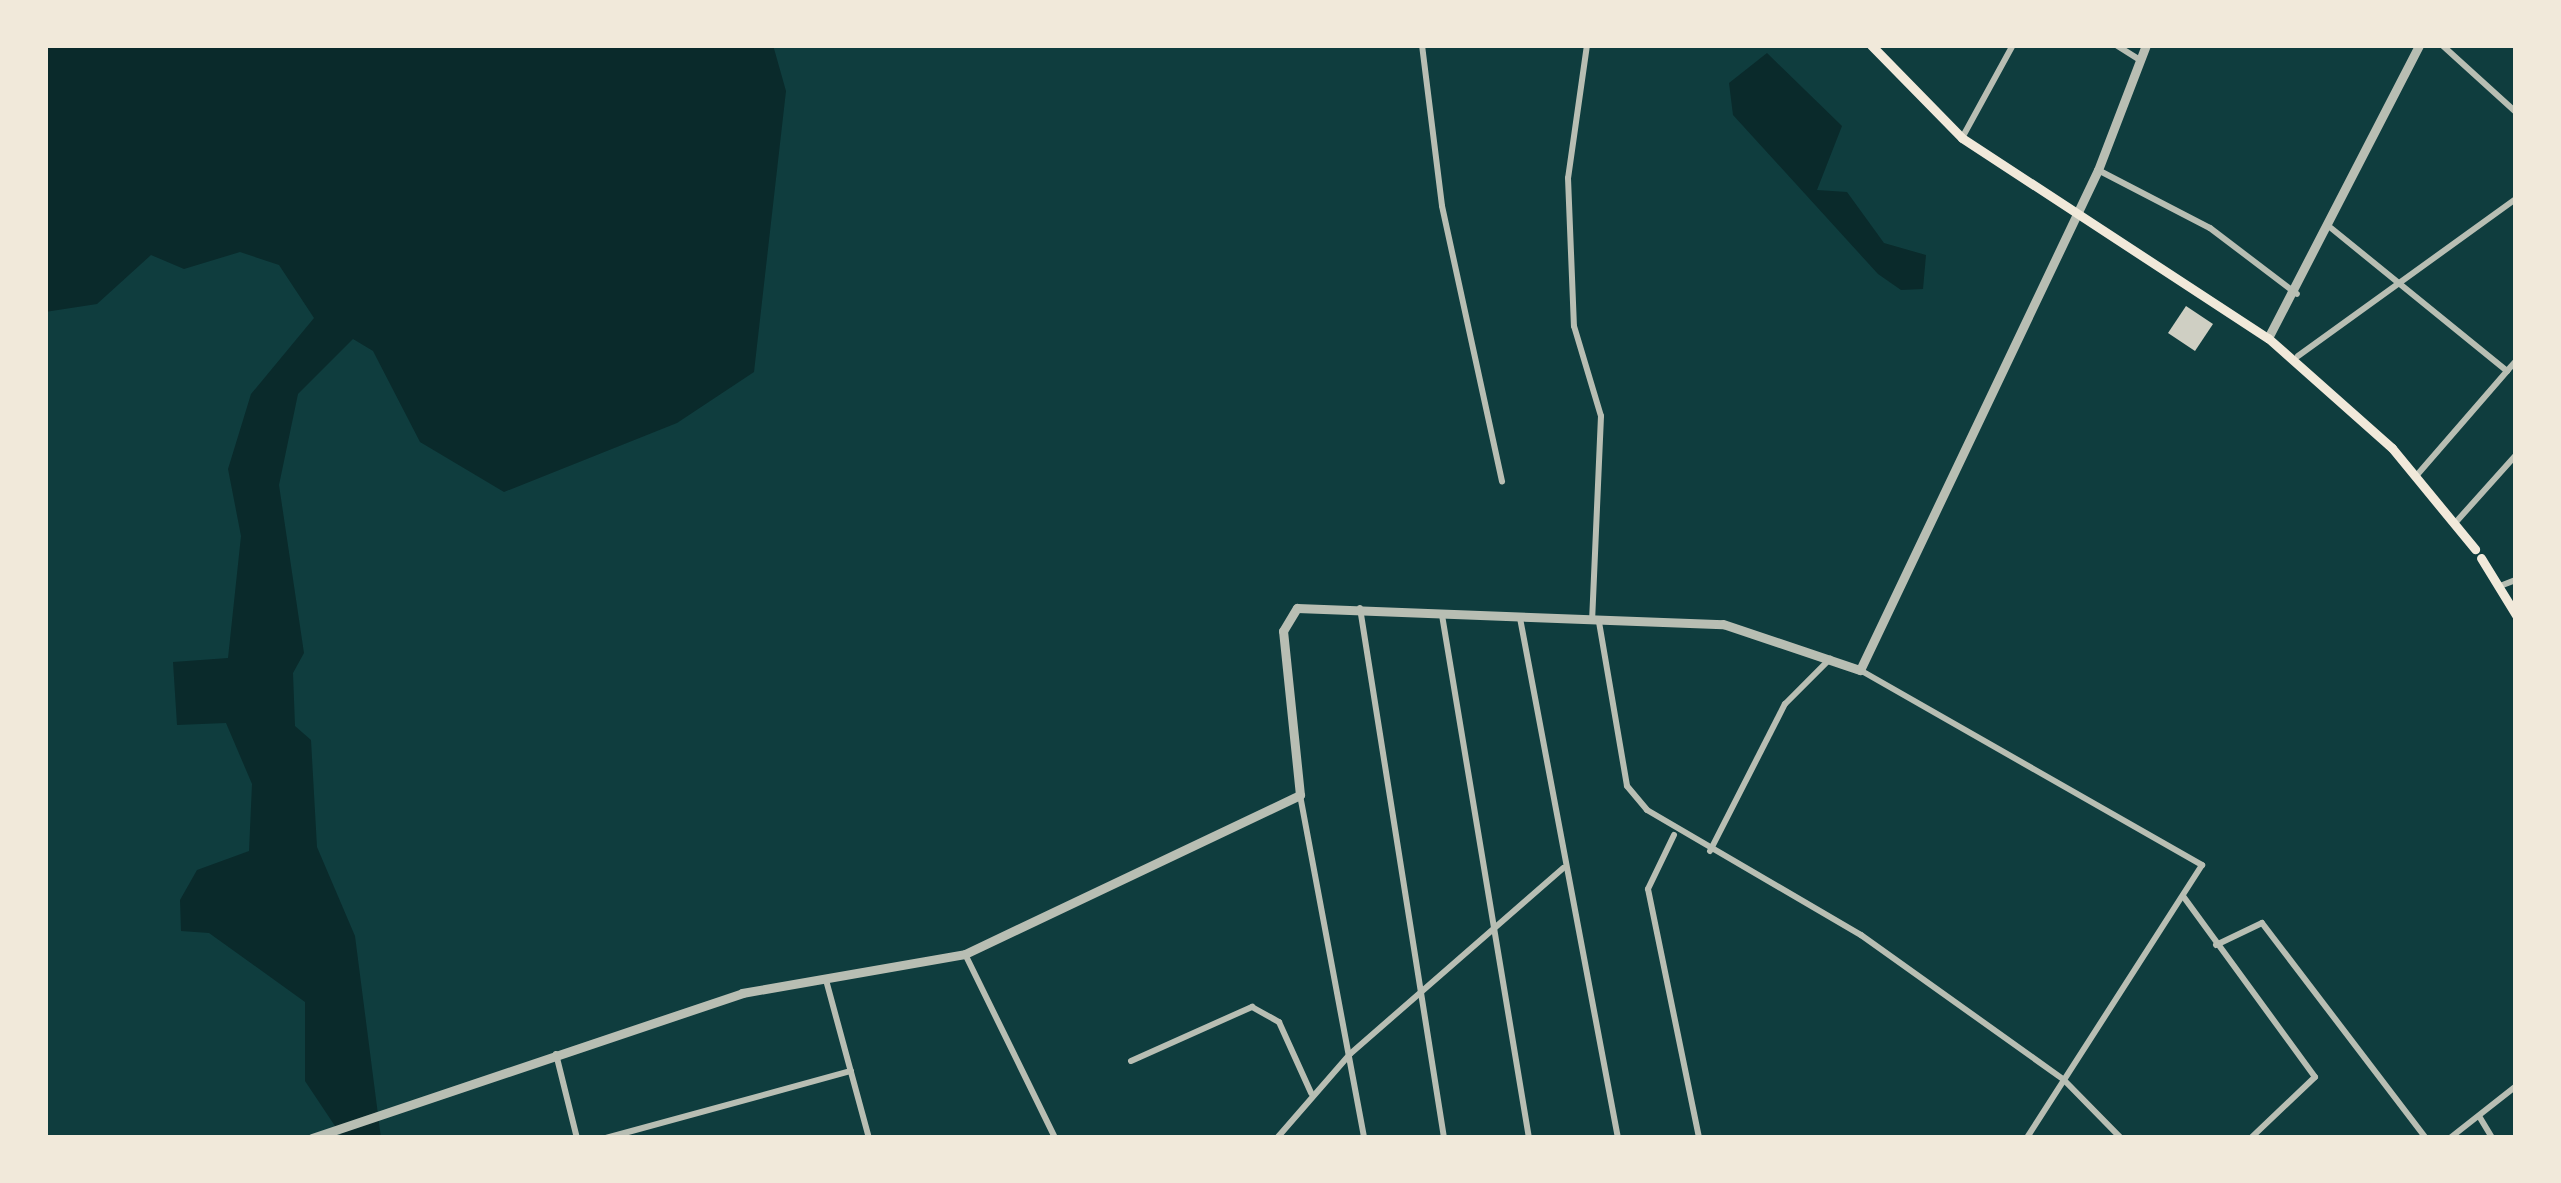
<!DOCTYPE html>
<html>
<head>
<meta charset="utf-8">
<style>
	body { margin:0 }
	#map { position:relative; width:2561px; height:1183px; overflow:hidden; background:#0f3d3e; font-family:Georgia,serif }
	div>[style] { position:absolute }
	.water>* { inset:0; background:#0a2a2b }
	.building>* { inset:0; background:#cfcfc3 }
	.minor>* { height:6px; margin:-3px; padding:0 3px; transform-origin:3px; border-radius:3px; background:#b8beb3 }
	.tertiary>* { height:9px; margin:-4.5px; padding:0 4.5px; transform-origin:4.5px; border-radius:4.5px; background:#b8beb3 }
	.secondary>* { height:9px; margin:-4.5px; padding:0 4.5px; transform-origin:4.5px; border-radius:4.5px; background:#f1e9da }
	span { translate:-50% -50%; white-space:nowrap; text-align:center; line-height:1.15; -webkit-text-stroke:10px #f1e9da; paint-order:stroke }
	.frame { position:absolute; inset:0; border:48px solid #f1e9da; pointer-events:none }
</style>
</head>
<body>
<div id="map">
	<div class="water">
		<i style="clip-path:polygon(45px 45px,773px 45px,786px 91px,754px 372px,677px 423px,504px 492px,420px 442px,373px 351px,353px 339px,298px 394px,279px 485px,304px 653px,293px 673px,295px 726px,311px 740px,317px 847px,355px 936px,381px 1138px,343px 1138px,305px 1081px,305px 1002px,209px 933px,181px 931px,180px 900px,197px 870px,249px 851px,252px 784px,226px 723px,177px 725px,173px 662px,228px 658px,241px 536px,228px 469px,251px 394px,314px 318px,279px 265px,240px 252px,184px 269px,151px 255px,97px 304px,45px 312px)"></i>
		<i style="clip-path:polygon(1767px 53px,1842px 126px,1817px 190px,1847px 192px,1884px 243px,1926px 255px,1923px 289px,1901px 290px,1878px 274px,1733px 115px,1729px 83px)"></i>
	</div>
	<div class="building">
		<i style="clip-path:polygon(2186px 306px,2213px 324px,2195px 351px,2168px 333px)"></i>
	</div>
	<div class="minor">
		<i style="left:1422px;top:45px;width:162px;rotate:82.9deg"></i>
		<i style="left:1442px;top:206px;width:282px;rotate:77.7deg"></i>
		<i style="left:1587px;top:45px;width:134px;rotate:98.1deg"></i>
		<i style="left:1568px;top:178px;width:148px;rotate:87.7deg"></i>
		<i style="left:1574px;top:326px;width:94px;rotate:73.3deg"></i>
		<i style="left:1601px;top:416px;width:203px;rotate:92.5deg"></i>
		<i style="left:2116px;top:45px;width:28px;rotate:32deg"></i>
		<i style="left:2442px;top:45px;width:100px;rotate:42.2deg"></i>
		<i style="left:1962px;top:138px;width:106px;rotate:-61.3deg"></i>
		<i style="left:2098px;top:170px;width:126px;rotate:27.4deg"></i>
		<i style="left:2210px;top:228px;width:109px;rotate:37.2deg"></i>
		<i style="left:2331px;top:228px;width:227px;rotate:39.1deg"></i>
		<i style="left:2507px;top:371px;width:13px;rotate:-48deg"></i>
		<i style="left:2298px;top:356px;width:269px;rotate:-35.8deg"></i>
		<i style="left:2417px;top:475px;width:138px;rotate:-49.1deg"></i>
		<i style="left:2456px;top:522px;width:90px;rotate:-48.2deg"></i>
		<i style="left:2500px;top:586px;width:17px;rotate:-21deg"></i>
		<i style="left:1360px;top:608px;width:537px;rotate:80.99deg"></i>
		<i style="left:1442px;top:615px;width:530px;rotate:80.56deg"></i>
		<i style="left:1520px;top:618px;width:529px;rotate:79.33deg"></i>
		<i style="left:1599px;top:622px;width:166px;rotate:80.3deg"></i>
		<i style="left:1627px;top:786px;width:31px;rotate:50deg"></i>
		<i style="left:1647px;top:810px;width:248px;rotate:30.3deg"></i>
		<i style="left:1861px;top:935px;width:249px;rotate:35.5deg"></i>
		<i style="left:2064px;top:1080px;width:81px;rotate:45.5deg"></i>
		<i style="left:1860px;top:670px;width:394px;rotate:29.7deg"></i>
		<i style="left:2202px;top:865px;width:324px;rotate:122.7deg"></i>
		<i style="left:1300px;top:795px;width:349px;rotate:79.4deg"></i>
		<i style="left:1674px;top:835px;width:60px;rotate:115.7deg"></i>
		<i style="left:1648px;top:889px;width:254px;rotate:78.4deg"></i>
		<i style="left:1710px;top:851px;width:165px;rotate:-63deg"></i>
		<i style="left:1785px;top:704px;width:64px;rotate:-45deg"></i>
		<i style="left:2183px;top:896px;width:224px;rotate:53.9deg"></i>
		<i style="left:2315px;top:1077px;width:88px;rotate:136.4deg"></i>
		<i style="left:2216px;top:945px;width:51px;rotate:-25.6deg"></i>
		<i style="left:2262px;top:923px;width:270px;rotate:52.7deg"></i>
		<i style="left:965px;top:954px;width:205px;rotate:63.9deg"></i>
		<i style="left:826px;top:980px;width:164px;rotate:74.8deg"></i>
		<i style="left:556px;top:1054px;width:87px;rotate:76deg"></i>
		<i style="left:1131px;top:1061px;width:133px;rotate:-24.1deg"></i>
		<i style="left:1252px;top:1007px;width:31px;rotate:29deg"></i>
		<i style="left:1279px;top:1022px;width:78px;rotate:65.7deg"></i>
		<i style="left:2479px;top:1116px;width:26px;rotate:59deg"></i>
		<i style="left:606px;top:1138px;width:254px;rotate:-15.3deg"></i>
		<i style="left:1277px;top:1138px;width:111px;rotate:-49deg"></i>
		<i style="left:1350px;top:1054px;width:283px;rotate:-41.1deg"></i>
		<i style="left:2450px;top:1138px;width:84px;rotate:-38.2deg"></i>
	</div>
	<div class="tertiary">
		<i style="left:2268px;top:338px;width:330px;rotate:-62.7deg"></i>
		<i style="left:312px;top:1138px;width:454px;rotate:-18.6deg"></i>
		<i style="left:742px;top:993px;width:226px;rotate:-9.9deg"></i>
		<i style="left:965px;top:954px;width:371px;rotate:-25.4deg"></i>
		<i style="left:1300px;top:795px;width:165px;rotate:-95.9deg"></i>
		<i style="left:1283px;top:631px;width:27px;rotate:-59deg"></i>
		<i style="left:1297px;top:608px;width:426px;rotate:2.2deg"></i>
		<i style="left:1723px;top:624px;width:145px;rotate:18.6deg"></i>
		<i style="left:1860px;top:670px;width:554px;rotate:-64.55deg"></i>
		<i style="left:2098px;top:170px;width:134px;rotate:-69deg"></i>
	</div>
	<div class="secondary">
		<i style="left:1871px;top:45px;width:130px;rotate:45.6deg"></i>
		<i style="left:1962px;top:138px;width:366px;rotate:33.2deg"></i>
		<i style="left:2268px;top:338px;width:166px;rotate:41.6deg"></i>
		<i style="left:2392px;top:448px;width:131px;rotate:50.6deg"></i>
		<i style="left:2481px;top:558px;width:67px;rotate:58.4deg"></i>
	</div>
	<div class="frame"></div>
</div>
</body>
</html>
